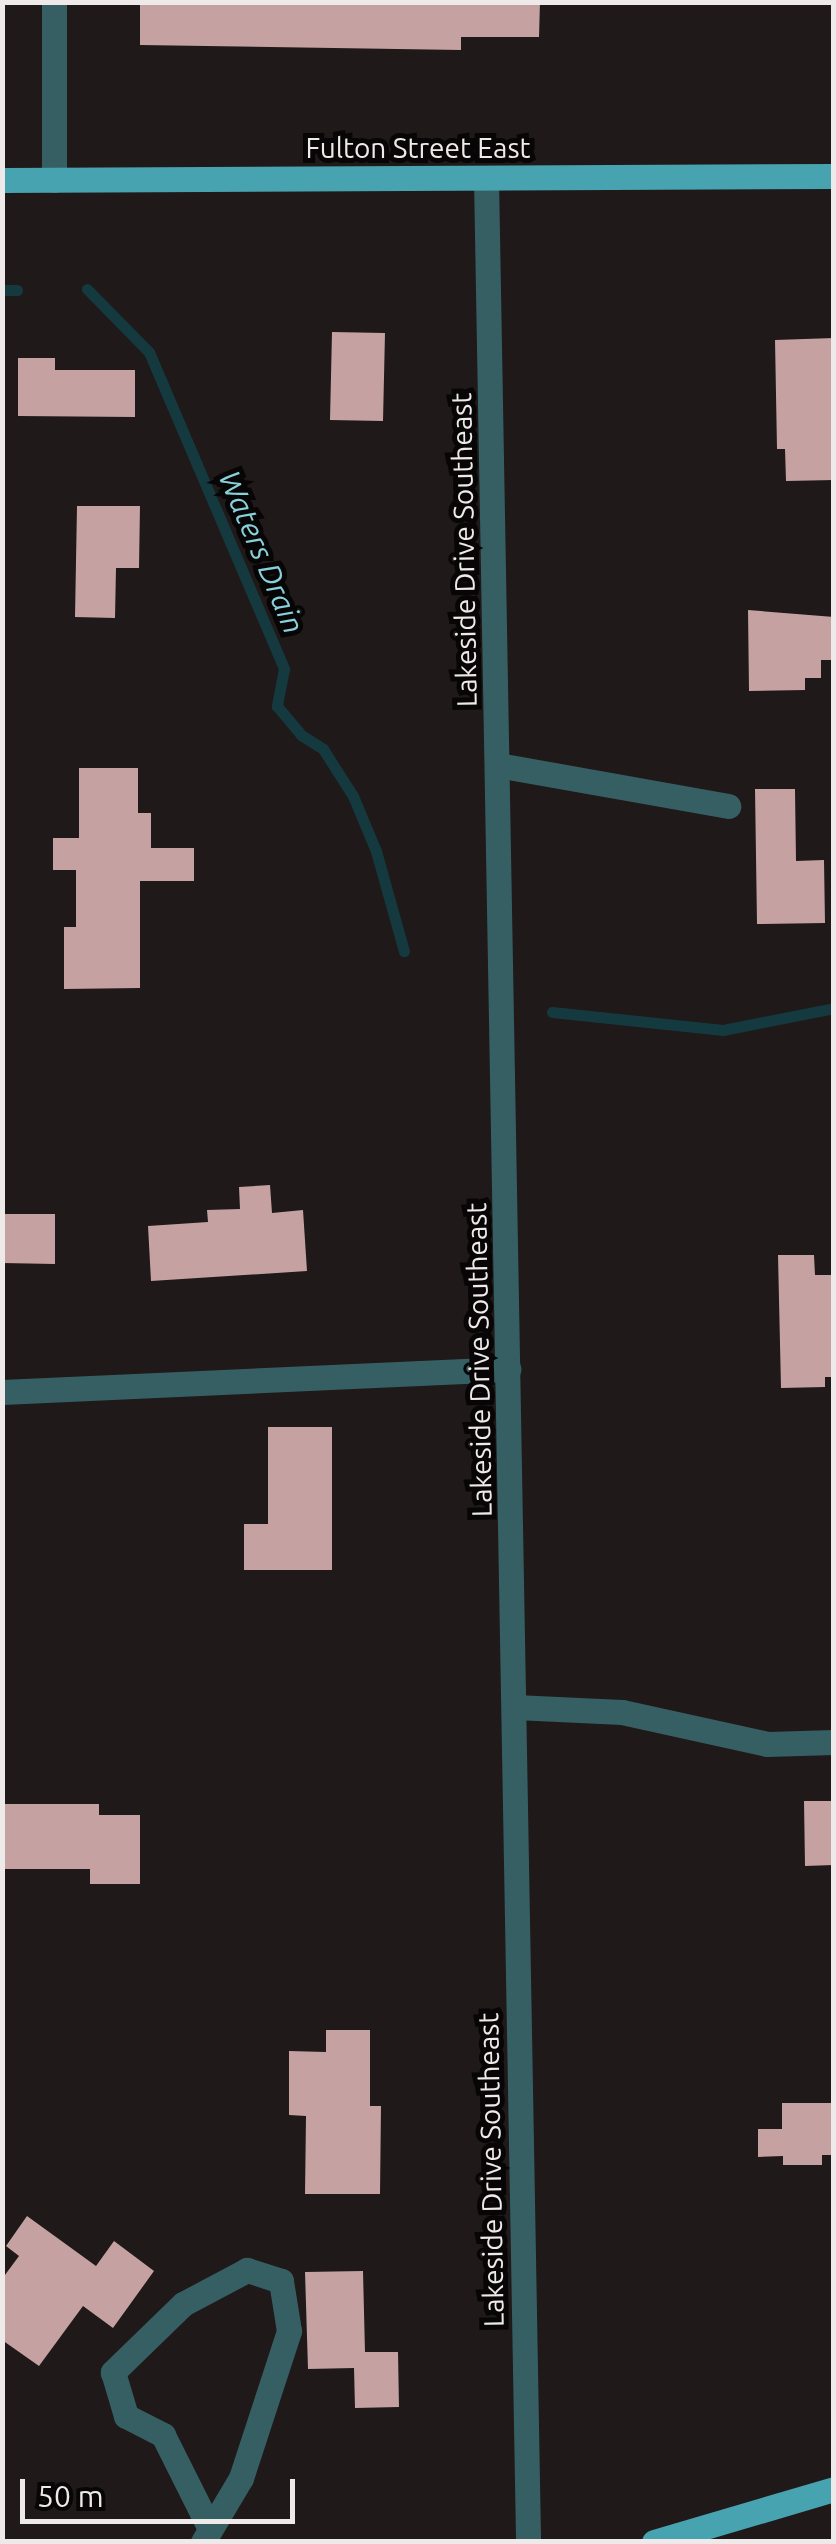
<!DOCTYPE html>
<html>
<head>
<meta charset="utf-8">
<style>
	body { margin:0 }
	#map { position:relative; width:836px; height:2544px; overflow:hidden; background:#1f1919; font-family:Ubuntu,sans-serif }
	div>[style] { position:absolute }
	.stream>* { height:11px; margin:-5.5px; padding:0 5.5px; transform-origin:5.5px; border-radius:5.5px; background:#143a3f }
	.building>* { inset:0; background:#c6a1a2 }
	.minor>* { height:25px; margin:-12.5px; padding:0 12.5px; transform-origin:12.5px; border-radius:12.5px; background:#365f64 }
	.major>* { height:25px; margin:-12.5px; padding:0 12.5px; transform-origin:12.5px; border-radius:12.5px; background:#47a3af }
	span { translate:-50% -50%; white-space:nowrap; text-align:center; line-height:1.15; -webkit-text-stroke:10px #070505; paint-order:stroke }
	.street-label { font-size:28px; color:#efeaea }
	.water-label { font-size:30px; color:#88d1db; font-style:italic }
	.frame { position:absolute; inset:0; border:5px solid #efeaea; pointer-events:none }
	.scale { position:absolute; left:20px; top:2479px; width:275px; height:45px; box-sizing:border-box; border:5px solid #efeaea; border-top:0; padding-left:12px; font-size:30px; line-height:35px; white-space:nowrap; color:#efeaea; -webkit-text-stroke:8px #070505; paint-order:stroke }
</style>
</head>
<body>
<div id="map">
	<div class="stream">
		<i style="left:87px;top:289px;width:88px;rotate:45.5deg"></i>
		<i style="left:149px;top:352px;width:345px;rotate:66.9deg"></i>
		<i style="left:284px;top:669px;width:38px;rotate:101deg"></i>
		<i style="left:277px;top:706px;width:38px;rotate:50deg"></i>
		<i style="left:301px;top:735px;width:26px;rotate:32deg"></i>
		<i style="left:323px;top:749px;width:56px;rotate:57.4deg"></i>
		<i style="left:353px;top:796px;width:60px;rotate:67.3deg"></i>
		<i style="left:376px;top:851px;width:104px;rotate:74.4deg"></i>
		<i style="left:2px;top:290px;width:15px"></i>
		<i style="left:552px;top:1012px;width:172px;rotate:6deg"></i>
		<i style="left:723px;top:1030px;width:113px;rotate:-11.2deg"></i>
	</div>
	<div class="building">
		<i style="clip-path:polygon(140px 2px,540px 2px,539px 37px,461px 37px,461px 50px,140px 45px)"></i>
		<i style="clip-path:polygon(332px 332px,385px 333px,383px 421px,330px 420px)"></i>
		<i style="clip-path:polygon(834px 338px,834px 480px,786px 481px,785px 449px,777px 449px,775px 340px)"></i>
		<i style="clip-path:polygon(18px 358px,55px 358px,55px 370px,135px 370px,135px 417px,18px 416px)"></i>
		<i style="clip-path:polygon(77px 506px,140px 506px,139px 568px,116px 568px,115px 618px,75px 617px)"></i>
		<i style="clip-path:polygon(748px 610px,834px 617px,834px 660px,821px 660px,821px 678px,805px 678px,805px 690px,749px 691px)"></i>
		<i style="clip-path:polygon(79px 768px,138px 768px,138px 813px,151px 813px,151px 848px,194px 848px,194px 881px,140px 881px,140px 988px,64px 989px,64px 927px,76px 927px,76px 870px,53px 870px,53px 838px,79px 838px)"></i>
		<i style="clip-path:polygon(755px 789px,795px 789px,796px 861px,824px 860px,825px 923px,757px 924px)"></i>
		<i style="clip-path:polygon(270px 1185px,272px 1213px,303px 1210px,307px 1271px,151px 1281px,148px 1226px,208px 1222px,207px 1210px,240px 1209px,239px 1187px)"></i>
		<i style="clip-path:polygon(2px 1214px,55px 1214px,55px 1264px,2px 1263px)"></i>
		<i style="clip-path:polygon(778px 1255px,814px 1255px,815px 1275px,834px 1275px,834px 1377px,825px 1377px,825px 1387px,781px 1388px)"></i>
		<i style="clip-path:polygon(268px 1427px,332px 1427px,332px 1570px,244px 1570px,244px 1524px,268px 1524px)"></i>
		<i style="clip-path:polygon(804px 1801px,834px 1801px,834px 1865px,805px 1866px)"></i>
		<i style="clip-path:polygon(2px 1804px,99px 1804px,99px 1815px,140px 1815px,140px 1884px,90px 1884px,90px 1869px,2px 1869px)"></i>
		<i style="clip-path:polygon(326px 2030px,370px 2030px,370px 2106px,381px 2106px,380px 2194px,305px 2194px,306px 2116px,289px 2115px,289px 2051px,326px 2052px)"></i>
		<i style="clip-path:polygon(782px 2103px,834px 2103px,834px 2155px,822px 2155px,822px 2165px,783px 2165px,783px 2156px,758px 2157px,758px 2129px,782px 2129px)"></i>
		<i style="clip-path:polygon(27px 2216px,96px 2266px,114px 2241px,154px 2271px,113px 2328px,83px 2306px,39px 2366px,2px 2340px,2px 2279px,19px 2256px,6px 2246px)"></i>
		<i style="clip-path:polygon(363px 2271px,365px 2352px,398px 2352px,399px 2407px,355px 2408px,354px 2368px,308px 2369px,305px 2272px)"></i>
	</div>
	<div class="minor">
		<i style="left:54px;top:2px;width:178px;rotate:90deg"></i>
		<i style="left:486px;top:178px;width:2364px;rotate:88.98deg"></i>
		<i style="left:498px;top:765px;width:234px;rotate:10.1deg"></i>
		<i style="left:2px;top:1392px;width:507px;rotate:-2.6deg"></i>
		<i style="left:515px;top:1707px;width:107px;rotate:2.7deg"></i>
		<i style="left:622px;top:1712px;width:148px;rotate:12.4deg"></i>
		<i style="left:767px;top:1744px;width:67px;rotate:-1.7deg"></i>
		<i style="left:203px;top:2542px;width:74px;rotate:-59.3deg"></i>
		<i style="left:241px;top:2478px;width:155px;rotate:-71.9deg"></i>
		<i style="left:289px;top:2331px;width:51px;rotate:-99.1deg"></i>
		<i style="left:281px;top:2281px;width:36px;rotate:-162deg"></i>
		<i style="left:247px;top:2270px;width:72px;rotate:152deg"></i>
		<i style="left:183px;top:2304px;width:98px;rotate:135.8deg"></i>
		<i style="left:113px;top:2372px;width:46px;rotate:73.5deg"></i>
		<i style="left:126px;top:2416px;width:42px;rotate:27.2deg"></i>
		<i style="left:163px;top:2435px;width:105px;rotate:63.4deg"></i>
	</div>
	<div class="major">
		<i style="left:2px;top:180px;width:832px;rotate:-0.28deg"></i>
		<i style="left:654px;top:2542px;width:188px;rotate:-16.4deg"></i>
	</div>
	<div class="street-label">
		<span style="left:418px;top:148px">Fulton Street East</span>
		<span style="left:464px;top:550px;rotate:-91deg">Lakeside Drive Southeast</span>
		<span style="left:479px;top:1360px;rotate:-91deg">Lakeside Drive Southeast</span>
		<span style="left:491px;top:2170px;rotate:-91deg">Lakeside Drive Southeast</span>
	</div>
	<div class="water-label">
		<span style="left:262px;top:552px;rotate:67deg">Waters Drain</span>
	</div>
	<div class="frame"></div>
	<div class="scale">50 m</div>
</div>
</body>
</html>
